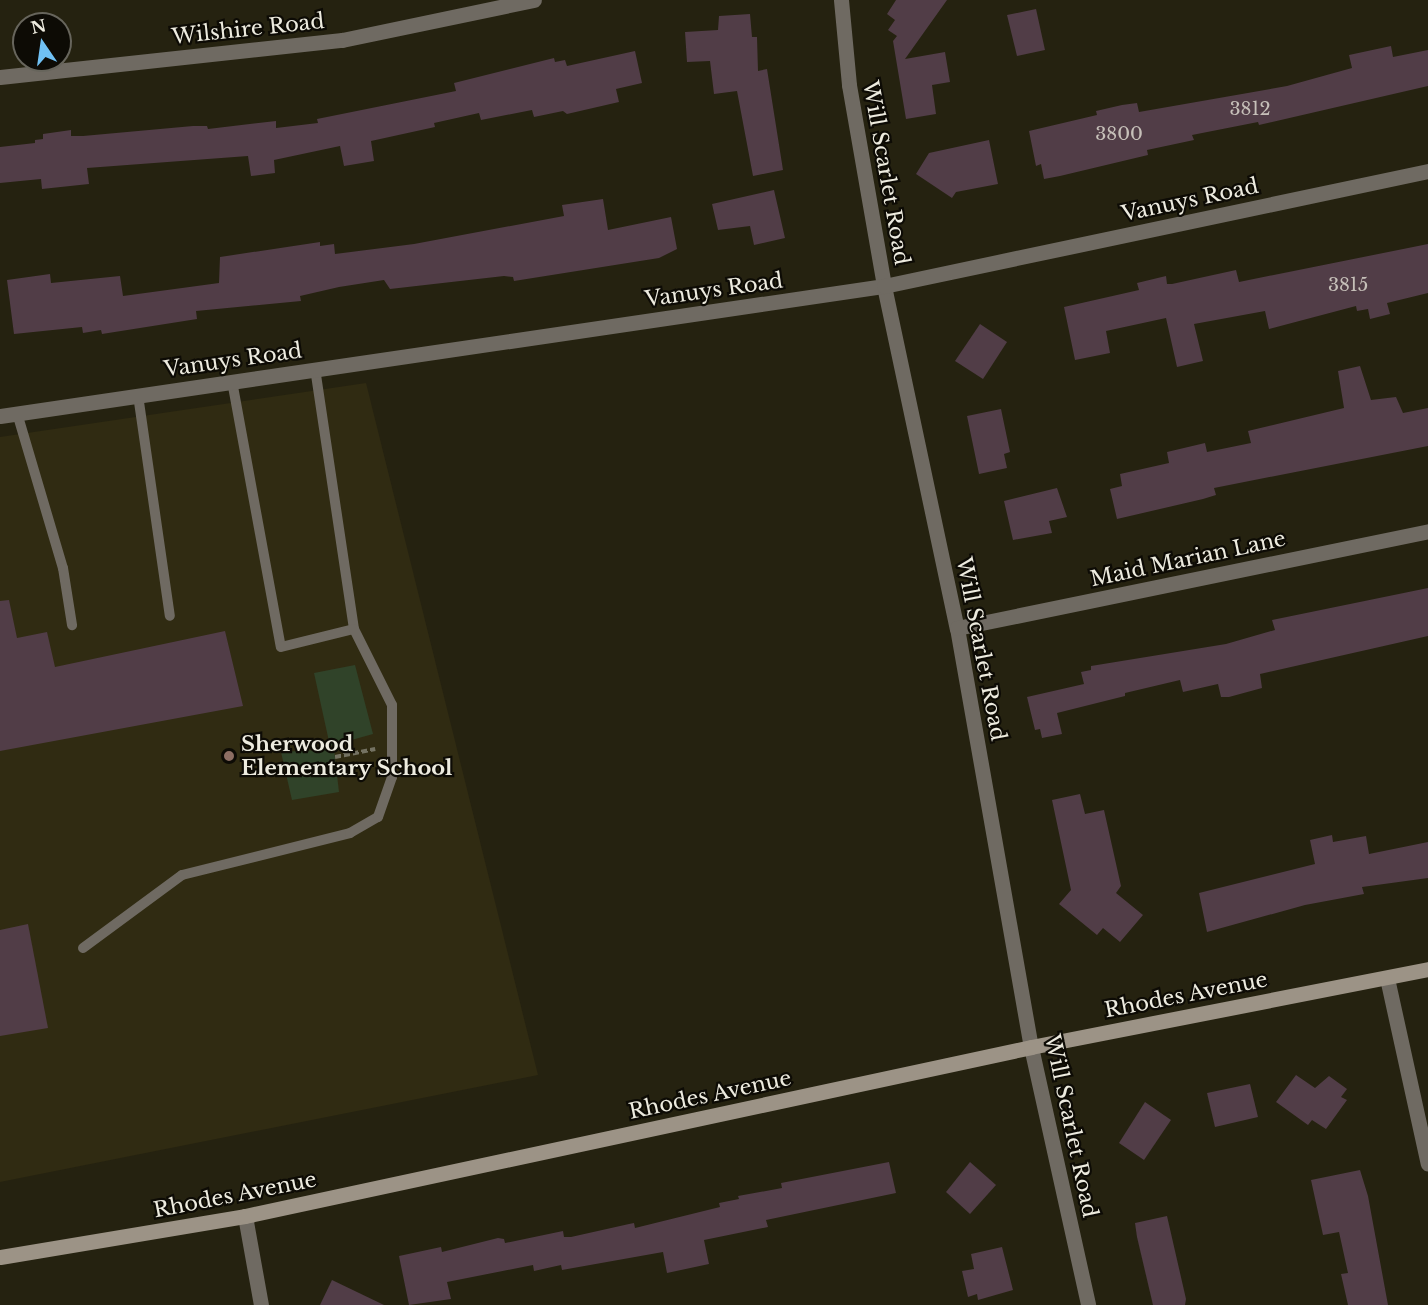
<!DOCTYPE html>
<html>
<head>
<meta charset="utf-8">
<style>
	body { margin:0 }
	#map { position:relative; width:1428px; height:1305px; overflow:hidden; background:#252210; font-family:"Libre Baskerville",serif }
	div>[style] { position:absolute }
	.built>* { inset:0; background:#302b12 }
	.green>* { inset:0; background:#304329 }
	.building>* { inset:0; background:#513d47 }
	.path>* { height:4px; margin-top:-2px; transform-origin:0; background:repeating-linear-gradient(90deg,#747262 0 6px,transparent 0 9px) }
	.lane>* { height:10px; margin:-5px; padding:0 5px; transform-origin:5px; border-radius:5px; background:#6f6a62 }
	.street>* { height:15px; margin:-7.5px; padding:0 7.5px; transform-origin:7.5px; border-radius:7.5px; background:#6f6a62 }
	.secondary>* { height:15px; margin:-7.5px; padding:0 7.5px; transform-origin:7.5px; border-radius:7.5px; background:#9c9386 }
	.dots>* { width:16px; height:16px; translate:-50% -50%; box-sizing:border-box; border:3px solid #0d0b05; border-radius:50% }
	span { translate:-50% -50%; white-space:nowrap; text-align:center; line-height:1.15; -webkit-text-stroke:4.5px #0d0b05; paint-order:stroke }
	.number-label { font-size:18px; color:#c6c0b9 }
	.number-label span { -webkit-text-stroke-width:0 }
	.street-label { font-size:21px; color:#edebdf }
	.poi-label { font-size:21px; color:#edebdf; font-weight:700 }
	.left { translate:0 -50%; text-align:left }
	.north { position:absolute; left:12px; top:12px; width:60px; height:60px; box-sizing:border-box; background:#0d0b05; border:2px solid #67655c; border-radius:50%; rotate:347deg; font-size:16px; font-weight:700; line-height:24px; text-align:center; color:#edebdf }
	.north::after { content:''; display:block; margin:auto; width:21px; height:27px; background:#70c1f4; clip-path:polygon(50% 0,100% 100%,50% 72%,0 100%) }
</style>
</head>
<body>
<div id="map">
	<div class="built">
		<i style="clip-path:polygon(366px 383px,538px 1075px,0 1182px,0 437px)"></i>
	</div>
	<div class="green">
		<i style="clip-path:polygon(355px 665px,373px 734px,330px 746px,314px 673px)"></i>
		<i style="clip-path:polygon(334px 749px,339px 792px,292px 800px,281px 752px)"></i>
	</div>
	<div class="building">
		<i style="clip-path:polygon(896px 0,947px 0,905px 59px,945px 52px,950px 82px,932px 85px,936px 114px,906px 119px,893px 41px,897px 36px,888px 30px,895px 20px,887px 14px)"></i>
		<i style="clip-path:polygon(1036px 9px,1045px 50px,1017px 56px,1007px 15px)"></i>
		<i style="clip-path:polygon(750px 14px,752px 37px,757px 37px,758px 71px,767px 69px,783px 170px,753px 176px,737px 91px,714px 94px,710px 61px,687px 62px,685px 32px,718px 30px,719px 16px)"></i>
		<i style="clip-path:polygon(1391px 46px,1393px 57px,1428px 50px,1428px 86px,1259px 125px,1258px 122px,1192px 135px,1194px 140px,1147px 150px,1148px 155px,1060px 176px,1044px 179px,1041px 164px,1036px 166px,1029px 131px,1097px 115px,1096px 111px,1122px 105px,1137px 103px,1139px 112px,1287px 86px,1352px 68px,1349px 55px)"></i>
		<i style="clip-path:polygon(635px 51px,642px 83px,616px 89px,619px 102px,567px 114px,563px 111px,534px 117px,532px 110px,481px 120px,479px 113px,434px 123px,435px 127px,371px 141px,374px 161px,344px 166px,340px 146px,274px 160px,275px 173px,251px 176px,248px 156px,87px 168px,89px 184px,42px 189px,41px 179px,0 183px,0 147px,35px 143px,35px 140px,43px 139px,43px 134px,71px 130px,71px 136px,83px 136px,193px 126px,207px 126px,208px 129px,276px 121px,276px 128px,318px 123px,317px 119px,456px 91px,454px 83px,554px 58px,555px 62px,565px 60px,567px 66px)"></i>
		<i style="clip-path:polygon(989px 140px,998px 184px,956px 192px,952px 198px,916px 174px,929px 153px)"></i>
		<i style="clip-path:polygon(774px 190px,785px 238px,754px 245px,750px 226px,718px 230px,712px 204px)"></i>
		<i style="clip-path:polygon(603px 199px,608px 230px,671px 217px,677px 249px,659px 258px,514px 281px,513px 277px,504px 276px,390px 289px,384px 280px,339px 287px,300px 296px,301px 301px,196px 311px,197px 319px,102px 334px,101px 330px,83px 333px,82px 327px,14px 334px,7px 280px,50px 274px,51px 283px,120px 276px,123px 296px,219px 283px,220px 257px,320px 242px,320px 246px,334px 244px,335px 254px,414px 244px,564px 216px,562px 205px)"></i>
		<i style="clip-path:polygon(1428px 244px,1428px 293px,1387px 303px,1390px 314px,1370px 319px,1368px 309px,1357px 311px,1356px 306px,1269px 329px,1265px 311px,1194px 324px,1203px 361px,1177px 367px,1166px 318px,1106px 331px,1110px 353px,1075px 360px,1064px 307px,1139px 290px,1137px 283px,1166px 276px,1167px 284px,1172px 284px,1236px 270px,1239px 282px)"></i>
		<i style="clip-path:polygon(980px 324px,1007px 342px,983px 379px,955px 361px)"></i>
		<i style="clip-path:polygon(1360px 366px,1371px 400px,1396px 397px,1403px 413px,1428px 408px,1428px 446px,1214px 488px,1216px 495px,1203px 499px,1117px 519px,1110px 489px,1122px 486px,1120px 474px,1169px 463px,1167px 452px,1205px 443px,1207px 452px,1251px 443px,1248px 431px,1252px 430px,1344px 408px,1338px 371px)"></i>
		<i style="clip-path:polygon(1001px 409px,1010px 452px,1004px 454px,1007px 468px,979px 474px,967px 416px)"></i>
		<i style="clip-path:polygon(1057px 488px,1067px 517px,1049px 521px,1052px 533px,1013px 540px,1004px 501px)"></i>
		<i style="clip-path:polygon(1428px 588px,1428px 636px,1260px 674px,1262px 688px,1229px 697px,1221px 697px,1218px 684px,1183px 692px,1180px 680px,1125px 693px,1125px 696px,1057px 713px,1062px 734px,1042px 738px,1040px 729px,1035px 730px,1027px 697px,1084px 684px,1081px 672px,1091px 670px,1091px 666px,1226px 644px,1275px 630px,1272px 620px)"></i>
		<i style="clip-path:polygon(9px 600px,17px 638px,47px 632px,55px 667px,225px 631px,243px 706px,0 751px,0 601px)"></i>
		<i style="clip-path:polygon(1080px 794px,1085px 814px,1104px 810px,1121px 886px,1116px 893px,1143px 915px,1120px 942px,1103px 928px,1097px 935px,1059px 904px,1071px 890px,1052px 800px)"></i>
		<i style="clip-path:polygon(1332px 835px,1333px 842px,1366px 836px,1369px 854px,1428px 842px,1428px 878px,1362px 887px,1364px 894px,1305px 905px,1207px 932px,1199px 893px,1315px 864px,1310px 840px)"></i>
		<i style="clip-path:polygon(28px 924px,48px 1028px,0 1036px,0 930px)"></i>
		<i style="clip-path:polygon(1296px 1075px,1315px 1088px,1329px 1076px,1347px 1089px,1341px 1097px,1347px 1100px,1326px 1129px,1312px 1120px,1308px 1125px,1276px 1102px)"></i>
		<i style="clip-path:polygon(1250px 1084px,1258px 1117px,1215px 1127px,1207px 1093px)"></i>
		<i style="clip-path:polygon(1145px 1102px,1171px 1120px,1144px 1160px,1119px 1143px)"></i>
		<i style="clip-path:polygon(889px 1162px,896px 1193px,766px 1220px,768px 1227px,704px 1240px,709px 1264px,667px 1273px,663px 1252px,562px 1270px,561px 1265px,534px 1271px,533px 1265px,447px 1282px,451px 1299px,409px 1305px,399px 1256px,441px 1247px,442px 1252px,498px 1238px,504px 1239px,505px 1243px,563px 1231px,564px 1237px,571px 1237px,629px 1224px,634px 1223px,635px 1228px,720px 1207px,719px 1203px,739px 1199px,738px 1196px,782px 1188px,781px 1183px)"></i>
		<i style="clip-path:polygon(970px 1162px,996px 1185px,970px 1214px,946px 1192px)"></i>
		<i style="clip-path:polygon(1360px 1170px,1368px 1196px,1388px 1305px,1348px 1305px,1341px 1274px,1348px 1273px,1339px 1232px,1323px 1235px,1311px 1180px)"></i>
		<i style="clip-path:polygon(1167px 1216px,1186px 1299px,1185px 1305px,1153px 1305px,1137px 1237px,1135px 1223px)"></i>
		<i style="clip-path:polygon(1002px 1247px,1013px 1290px,978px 1300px,977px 1294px,968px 1297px,962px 1271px,974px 1269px,971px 1254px)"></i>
		<i style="clip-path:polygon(332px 1280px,384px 1305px,320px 1305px)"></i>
	</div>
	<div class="path">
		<i style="left:335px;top:757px;width:41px;rotate:-11.3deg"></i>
	</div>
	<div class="lane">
		<i style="left:232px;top:381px;width:270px;rotate:79.6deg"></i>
		<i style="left:281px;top:647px;width:75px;rotate:-13.9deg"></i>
		<i style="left:354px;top:629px;width:263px;rotate:-98.5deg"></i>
		<i style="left:138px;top:395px;width:223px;rotate:81.8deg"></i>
		<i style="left:17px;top:413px;width:162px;rotate:73.5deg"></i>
		<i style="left:63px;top:568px;width:58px;rotate:81deg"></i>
		<i style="left:83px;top:948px;width:123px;rotate:-36.4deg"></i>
		<i style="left:182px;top:875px;width:173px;rotate:-14deg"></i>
		<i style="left:350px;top:833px;width:32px;rotate:-30deg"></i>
		<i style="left:378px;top:817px;width:42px;rotate:-70.7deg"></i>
		<i style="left:392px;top:777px;width:72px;rotate:-90deg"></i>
		<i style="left:392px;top:705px;width:85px;rotate:-116.6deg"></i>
	</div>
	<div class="street">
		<i style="left:841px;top:0;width:85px;rotate:84.6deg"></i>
		<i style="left:849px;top:85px;width:204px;rotate:80.1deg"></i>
		<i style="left:884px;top:286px;width:350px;rotate:78deg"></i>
		<i style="left:957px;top:628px;width:425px;rotate:80deg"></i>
		<i style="left:1031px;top:1047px;width:264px;rotate:77.5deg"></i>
		<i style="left:0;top:77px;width:344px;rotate:-6.2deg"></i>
		<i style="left:342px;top:40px;width:196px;rotate:-11.8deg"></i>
		<i style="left:0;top:416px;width:894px;rotate:-8.37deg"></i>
		<i style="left:884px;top:286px;width:556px;rotate:-11.94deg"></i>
		<i style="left:957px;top:628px;width:481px;rotate:-11.6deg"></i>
		<i style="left:1387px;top:978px;width:190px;rotate:77.6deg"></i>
		<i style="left:245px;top:1216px;width:90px;rotate:79.8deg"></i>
	</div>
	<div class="secondary">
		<i style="left:0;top:1257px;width:248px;rotate:-9.5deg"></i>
		<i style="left:245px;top:1216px;width:804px;rotate:-12.13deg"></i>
		<i style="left:1031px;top:1047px;width:405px;rotate:-11.1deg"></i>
	</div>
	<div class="dots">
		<i style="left:229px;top:756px;background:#8d6e63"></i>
	</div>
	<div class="number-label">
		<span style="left:1250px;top:109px">3812</span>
		<span style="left:1119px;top:134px">3800</span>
		<span style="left:1348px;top:285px">3815</span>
	</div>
	<div class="street-label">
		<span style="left:248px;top:29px;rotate:-6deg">Wilshire Road</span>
		<span style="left:886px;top:173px;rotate:80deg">Will Scarlet Road</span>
		<span style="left:1190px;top:200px;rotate:-12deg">Vanuys Road</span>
		<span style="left:714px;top:290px;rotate:-8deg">Vanuys Road</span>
		<span style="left:233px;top:360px;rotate:-8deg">Vanuys Road</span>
		<span style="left:1188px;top:559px;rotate:-12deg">Maid Marian Lane</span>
		<span style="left:981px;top:649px;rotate:79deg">Will Scarlet Road</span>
		<span style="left:1186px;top:995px;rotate:-11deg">Rhodes Avenue</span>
		<span style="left:710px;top:1095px;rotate:-12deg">Rhodes Avenue</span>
		<span style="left:1071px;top:1126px;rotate:78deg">Will Scarlet Road</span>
		<span style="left:235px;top:1195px;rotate:-11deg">Rhodes Avenue</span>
	</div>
	<div class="poi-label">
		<span class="left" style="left:241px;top:756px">Sherwood<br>Elementary School</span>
	</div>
	<div class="north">N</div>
</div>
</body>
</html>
